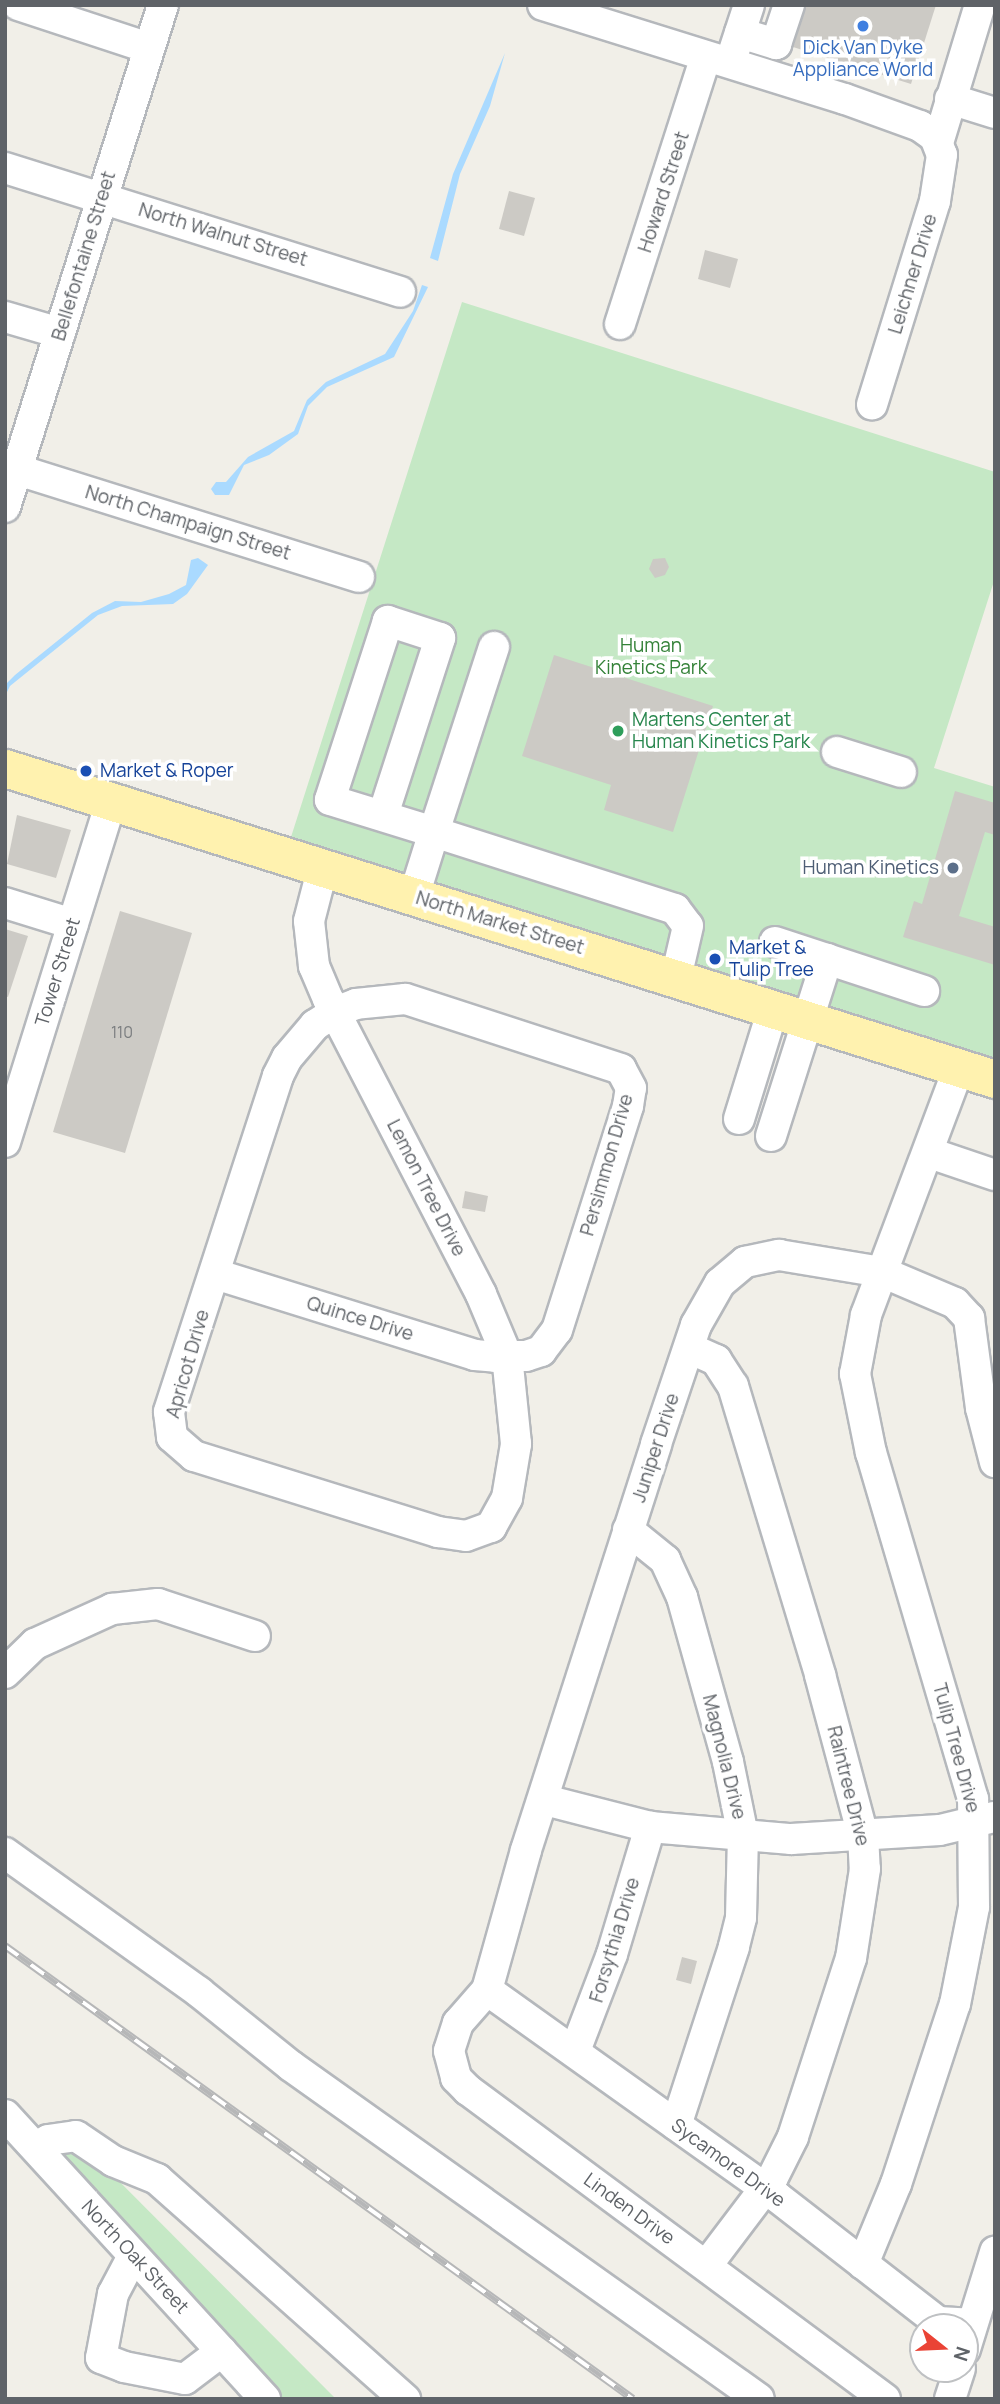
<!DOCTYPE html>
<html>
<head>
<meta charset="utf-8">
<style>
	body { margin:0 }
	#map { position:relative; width:1000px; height:2404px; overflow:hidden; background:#f1efe8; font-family:Manrope,sans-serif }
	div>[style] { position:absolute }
	.green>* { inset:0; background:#c5e8c5 }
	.water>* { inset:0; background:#aadaff }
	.building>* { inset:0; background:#cccac5 }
	.roads { filter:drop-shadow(2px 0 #b5b8bc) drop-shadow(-2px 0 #b5b8bc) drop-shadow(0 2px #b5b8bc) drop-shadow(0 -2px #b5b8bc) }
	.minor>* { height:30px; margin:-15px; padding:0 15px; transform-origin:15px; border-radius:15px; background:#fff }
	.major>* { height:37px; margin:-18.5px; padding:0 18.5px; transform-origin:18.5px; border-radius:18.5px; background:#fff2af }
	.rail>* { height:8px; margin-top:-4px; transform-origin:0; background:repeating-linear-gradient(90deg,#fff 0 16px,#b6b7b8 0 32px); box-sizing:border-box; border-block:2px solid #b6b7b8 }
	.dots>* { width:19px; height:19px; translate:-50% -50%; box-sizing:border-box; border:4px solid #fff; border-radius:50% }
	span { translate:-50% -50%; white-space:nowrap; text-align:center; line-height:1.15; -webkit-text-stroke:7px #fff; paint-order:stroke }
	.number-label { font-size:16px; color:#7a7d7f }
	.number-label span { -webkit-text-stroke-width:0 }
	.shop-label { font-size:19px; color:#366cbe }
	.street-label { font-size:19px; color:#5f6368 }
	.park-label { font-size:19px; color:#348238 }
	.leisure-label { font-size:19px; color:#27864d }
	.left { translate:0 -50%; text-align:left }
	.transit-label { font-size:19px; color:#164399 }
	.service-label { font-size:19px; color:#4e5e75 }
	.right { translate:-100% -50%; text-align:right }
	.frame { position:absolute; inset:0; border:7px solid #5f6368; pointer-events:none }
	.north { position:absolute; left:909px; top:2313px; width:70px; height:70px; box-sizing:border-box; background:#fff; border:2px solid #bfc1c3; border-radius:50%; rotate:108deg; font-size:19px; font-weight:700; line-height:28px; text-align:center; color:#5f6368 }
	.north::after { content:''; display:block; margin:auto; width:24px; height:32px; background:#ea4335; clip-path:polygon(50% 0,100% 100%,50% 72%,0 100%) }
</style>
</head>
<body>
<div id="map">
	<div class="green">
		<i style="clip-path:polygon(462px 302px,995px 472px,995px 578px,934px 768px,995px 787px,995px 1061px,291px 837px)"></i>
		<i style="clip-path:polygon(64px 2150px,88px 2150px,336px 2399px,282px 2399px,68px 2166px)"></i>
	</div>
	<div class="water">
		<i style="clip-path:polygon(505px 53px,490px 106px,460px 174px,438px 261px,430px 258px,453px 174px)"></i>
		<i style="clip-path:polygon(422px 285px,428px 287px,394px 357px,327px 387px,308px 406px,298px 434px,269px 455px,244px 465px,229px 495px,215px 495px,211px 489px,216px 482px,226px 482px,248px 457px,294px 431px,307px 400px,326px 382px,385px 354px,413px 311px)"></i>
		<i style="clip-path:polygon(198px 558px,208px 565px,187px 594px,173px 604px,122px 606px,98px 615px,10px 686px,5px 696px,5px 685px,15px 675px,92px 613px,115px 601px,141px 602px,169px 594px,186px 585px,191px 560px)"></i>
	</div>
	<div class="building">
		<i style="clip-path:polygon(806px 5px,936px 5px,911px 84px,793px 47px)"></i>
		<i style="clip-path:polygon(509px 191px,535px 198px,524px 236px,499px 229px)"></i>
		<i style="clip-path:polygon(705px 250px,738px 259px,730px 288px,698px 279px)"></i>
		<i style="clip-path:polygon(665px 558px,669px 567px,665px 575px,655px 578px,649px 569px,653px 559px)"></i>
		<i style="clip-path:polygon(554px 655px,713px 706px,673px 832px,604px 810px,611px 785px,522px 756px)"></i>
		<i style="clip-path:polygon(955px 791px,995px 803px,995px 835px,985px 832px,959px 916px,995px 927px,995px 965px,903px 937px,914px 901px,922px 904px)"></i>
		<i style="clip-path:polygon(17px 815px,71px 830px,56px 878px,7px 864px)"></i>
		<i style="clip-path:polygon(120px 911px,192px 933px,125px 1153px,53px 1132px)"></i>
		<i style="clip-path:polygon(5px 929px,28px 936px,8px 997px,5px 996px)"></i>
		<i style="clip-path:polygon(465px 1191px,488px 1196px,485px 1212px,462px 1208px)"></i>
		<i style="clip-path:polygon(682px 1957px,697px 1961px,691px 1984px,676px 1980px)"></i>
	</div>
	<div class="roads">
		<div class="minor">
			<i style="left:18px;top:5px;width:138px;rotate:18.2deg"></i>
			<i style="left:543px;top:5px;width:316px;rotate:17.3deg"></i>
			<i style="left:845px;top:99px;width:80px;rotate:19.8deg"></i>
			<i style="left:920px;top:126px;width:19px;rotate:36deg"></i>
			<i style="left:935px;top:137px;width:19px;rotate:69deg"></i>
			<i style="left:942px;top:155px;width:47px;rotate:98.7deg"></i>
			<i style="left:935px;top:201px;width:213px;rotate:107.2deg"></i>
			<i style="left:740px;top:33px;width:38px;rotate:17deg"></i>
			<i style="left:776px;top:44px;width:41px;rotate:-71.6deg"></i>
			<i style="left:734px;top:51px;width:48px;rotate:-71.9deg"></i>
			<i style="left:950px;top:99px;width:47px;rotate:17.3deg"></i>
			<i style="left:938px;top:143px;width:144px;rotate:-73.1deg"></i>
			<i style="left:5px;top:168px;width:414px;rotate:17.4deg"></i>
			<i style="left:5px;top:317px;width:57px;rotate:16.2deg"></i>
			<i style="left:620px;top:324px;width:278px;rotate:-72.2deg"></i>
			<i style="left:5px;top:466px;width:371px;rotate:17.4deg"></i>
			<i style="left:5px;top:507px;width:526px;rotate:-72.53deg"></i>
			<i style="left:494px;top:647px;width:194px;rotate:108deg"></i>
			<i style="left:434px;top:832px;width:253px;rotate:17.7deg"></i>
			<i style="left:675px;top:909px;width:21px;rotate:53deg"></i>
			<i style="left:688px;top:926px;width:53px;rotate:103deg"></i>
			<i style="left:837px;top:752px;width:67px;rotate:17.4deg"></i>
			<i style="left:383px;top:815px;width:186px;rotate:-72.1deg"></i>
			<i style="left:440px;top:638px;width:55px;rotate:-161.9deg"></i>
			<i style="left:388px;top:621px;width:188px;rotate:108deg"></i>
			<i style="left:330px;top:800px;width:109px;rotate:17.1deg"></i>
			<i style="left:434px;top:832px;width:67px;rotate:107.4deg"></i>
			<i style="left:5px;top:903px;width:71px;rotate:17.2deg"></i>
			<i style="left:775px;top:942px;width:157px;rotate:18.2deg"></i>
			<i style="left:739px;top:1119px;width:115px;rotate:-72.8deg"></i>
			<i style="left:771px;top:1136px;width:186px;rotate:-72.4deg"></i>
			<i style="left:5px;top:1142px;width:357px;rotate:-72.7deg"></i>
			<i style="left:930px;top:1153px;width:69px;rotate:18.7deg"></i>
			<i style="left:215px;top:1274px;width:272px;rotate:17.3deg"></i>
			<i style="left:475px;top:1355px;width:21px;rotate:5deg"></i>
			<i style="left:496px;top:1357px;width:11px;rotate:-5deg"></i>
			<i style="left:507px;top:1356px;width:19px"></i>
			<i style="left:526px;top:1356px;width:16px;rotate:-18deg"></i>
			<i style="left:541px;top:1351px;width:26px;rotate:-53deg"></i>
			<i style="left:557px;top:1330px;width:235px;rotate:-72.4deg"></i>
			<i style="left:628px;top:1106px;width:18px;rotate:-81deg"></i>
			<i style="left:631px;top:1088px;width:21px;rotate:-118deg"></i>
			<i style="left:621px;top:1069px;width:227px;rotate:-162deg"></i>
			<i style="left:405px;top:999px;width:49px;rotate:174.2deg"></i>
			<i style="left:356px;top:1004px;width:22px;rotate:159deg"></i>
			<i style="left:335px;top:1012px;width:24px;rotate:147deg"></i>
			<i style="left:315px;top:1025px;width:43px;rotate:130.3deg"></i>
			<i style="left:287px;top:1058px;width:20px;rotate:117deg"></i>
			<i style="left:278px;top:1076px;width:353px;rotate:108deg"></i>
			<i style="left:169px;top:1412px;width:25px;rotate:83deg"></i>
			<i style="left:172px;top:1437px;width:29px;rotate:41deg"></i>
			<i style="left:194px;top:1456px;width:256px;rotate:17.3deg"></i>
			<i style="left:438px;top:1532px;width:28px;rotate:8deg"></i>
			<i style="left:466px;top:1536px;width:27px;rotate:-20deg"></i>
			<i style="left:491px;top:1527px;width:33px;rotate:-61deg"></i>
			<i style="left:507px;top:1498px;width:55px;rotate:-80.5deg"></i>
			<i style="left:516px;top:1444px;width:88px;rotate:-95.8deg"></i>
			<i style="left:507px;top:1356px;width:67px;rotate:-112.8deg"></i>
			<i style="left:481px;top:1294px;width:318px;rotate:-117.4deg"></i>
			<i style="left:335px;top:1012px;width:15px;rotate:-118deg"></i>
			<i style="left:328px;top:999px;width:36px;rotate:-113deg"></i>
			<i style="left:314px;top:966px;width:45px;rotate:-96.3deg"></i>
			<i style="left:309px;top:921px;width:56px;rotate:-75.5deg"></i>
			<i style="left:689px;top:1348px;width:30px;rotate:24deg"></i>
			<i style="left:716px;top:1360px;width:31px;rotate:57deg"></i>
			<i style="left:733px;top:1386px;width:302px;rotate:73.2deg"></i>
			<i style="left:820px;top:1675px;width:166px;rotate:75deg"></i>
			<i style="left:863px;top:1835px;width:34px;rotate:87deg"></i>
			<i style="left:865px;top:1869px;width:90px;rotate:98.9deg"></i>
			<i style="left:851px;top:1958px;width:188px;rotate:108deg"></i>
			<i style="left:793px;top:2137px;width:47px;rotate:116.6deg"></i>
			<i style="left:772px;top:2179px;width:108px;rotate:127.1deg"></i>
			<i style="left:628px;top:1530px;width:48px;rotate:39deg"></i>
			<i style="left:665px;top:1560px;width:41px;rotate:65.3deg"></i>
			<i style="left:682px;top:1597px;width:171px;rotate:74.4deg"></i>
			<i style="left:728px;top:1762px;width:75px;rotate:78.4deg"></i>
			<i style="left:743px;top:1835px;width:83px;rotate:91.4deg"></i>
			<i style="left:741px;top:1918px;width:30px;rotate:104deg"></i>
			<i style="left:734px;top:1947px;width:187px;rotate:108deg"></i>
			<i style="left:5px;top:1673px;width:42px;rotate:-44deg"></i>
			<i style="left:35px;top:1644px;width:85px;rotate:-24.4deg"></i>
			<i style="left:112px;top:1609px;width:46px;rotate:-6.2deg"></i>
			<i style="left:158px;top:1604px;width:102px;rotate:18.3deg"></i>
			<i style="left:545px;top:1800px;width:108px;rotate:14.4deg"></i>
			<i style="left:650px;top:1827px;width:142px;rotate:4.9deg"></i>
			<i style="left:791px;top:1839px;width:149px;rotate:-3.5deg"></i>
			<i style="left:940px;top:1830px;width:56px;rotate:-13.5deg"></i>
			<i style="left:5px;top:1853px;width:239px;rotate:35.6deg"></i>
			<i style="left:199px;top:1992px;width:118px;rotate:38.8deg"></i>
			<i style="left:291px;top:2066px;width:574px;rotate:35.43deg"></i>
			<i style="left:487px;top:1990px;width:145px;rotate:-74.4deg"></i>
			<i style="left:526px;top:1850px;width:426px;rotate:-72.2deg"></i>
			<i style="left:656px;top:1444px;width:126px;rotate:-71.4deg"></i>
			<i style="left:696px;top:1325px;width:48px;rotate:-60.3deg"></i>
			<i style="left:720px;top:1283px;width:33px;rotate:-40deg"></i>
			<i style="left:745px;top:1262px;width:35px;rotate:-12deg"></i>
			<i style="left:779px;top:1255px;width:104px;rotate:9.4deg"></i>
			<i style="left:882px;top:1272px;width:79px;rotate:23deg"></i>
			<i style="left:955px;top:1303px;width:21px;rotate:47deg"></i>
			<i style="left:969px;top:1318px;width:91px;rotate:82.4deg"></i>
			<i style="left:981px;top:1408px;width:56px;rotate:75.5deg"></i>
			<i style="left:487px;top:1990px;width:44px;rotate:131.3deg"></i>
			<i style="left:458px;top:2023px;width:29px;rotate:108deg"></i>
			<i style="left:449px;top:2051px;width:28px;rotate:75deg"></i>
			<i style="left:456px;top:2078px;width:17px;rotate:45deg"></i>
			<i style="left:468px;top:2090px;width:519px;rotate:36.54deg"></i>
			<i style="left:487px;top:1990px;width:356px;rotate:35.5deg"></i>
			<i style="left:777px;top:2197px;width:204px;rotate:37.8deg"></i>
			<i style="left:938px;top:2322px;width:33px;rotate:3deg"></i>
			<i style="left:575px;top:2051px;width:104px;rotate:-69.1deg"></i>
			<i style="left:612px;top:1954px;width:133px;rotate:-73.3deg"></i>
			<i style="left:5px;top:2115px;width:385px;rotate:47.5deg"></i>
			<i style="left:37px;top:2149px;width:14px;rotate:-39deg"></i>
			<i style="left:48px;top:2140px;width:28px;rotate:-8deg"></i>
			<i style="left:76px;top:2136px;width:45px;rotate:34deg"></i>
			<i style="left:113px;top:2161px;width:48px;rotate:22.2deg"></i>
			<i style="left:157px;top:2179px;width:332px;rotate:41.6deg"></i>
			<i style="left:133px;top:2256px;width:43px;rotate:117.8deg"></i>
			<i style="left:113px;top:2294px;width:65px;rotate:100.6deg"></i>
			<i style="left:101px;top:2358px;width:25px;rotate:21deg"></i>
			<i style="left:124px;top:2367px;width:62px;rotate:11.1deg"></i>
			<i style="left:185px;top:2379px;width:46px;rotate:-37.1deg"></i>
			<i style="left:863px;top:2264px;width:87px;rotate:-67.6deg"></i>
			<i style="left:896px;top:2184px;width:189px;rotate:-71.9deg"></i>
			<i style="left:955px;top:2004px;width:99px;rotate:-78.9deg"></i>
			<i style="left:974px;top:1907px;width:108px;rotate:-90.5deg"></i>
			<i style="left:973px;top:1799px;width:361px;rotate:-106.4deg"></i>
			<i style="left:871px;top:1453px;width:81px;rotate:-101.4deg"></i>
			<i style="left:855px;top:1374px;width:60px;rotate:-79.4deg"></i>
			<i style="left:866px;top:1315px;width:264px;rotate:-69.4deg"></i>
			<i style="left:965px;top:2349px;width:102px;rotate:-72.8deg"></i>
			<i style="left:950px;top:2399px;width:32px;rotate:-72deg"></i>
		</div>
		<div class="major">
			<i style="left:5px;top:768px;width:1038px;rotate:17.44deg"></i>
		</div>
	</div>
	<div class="rail">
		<i style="left:5px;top:1946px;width:774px;rotate:35.8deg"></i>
	</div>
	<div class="dots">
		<i style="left:863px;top:26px;background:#3f7fe0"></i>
		<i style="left:618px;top:731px;background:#2e9e5b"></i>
		<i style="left:86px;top:771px;background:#1a4fb4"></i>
		<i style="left:953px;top:868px;background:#5c6f8a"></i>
		<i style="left:715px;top:959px;background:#1a4fb4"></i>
	</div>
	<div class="number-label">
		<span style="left:122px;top:1032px">110</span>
	</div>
	<div class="shop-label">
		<span style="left:863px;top:59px">Dick Van Dyke<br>Appliance World</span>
	</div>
	<div class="street-label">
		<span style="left:664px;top:192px;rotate:-72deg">Howard Street</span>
		<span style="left:223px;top:235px;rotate:17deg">North Walnut Street</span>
		<span style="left:84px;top:256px;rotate:-73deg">Bellefontaine Street</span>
		<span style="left:913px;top:274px;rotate:-73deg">Leichner Drive</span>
		<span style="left:188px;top:523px;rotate:17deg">North Champaign Street</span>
		<span style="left:500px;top:923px;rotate:17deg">North Market Street</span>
		<span style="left:58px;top:972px;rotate:-73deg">Tower Street</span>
		<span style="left:607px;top:1165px;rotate:-74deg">Persimmon Drive</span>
		<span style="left:426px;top:1188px;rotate:63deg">Lemon Tree Drive</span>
		<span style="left:360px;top:1319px;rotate:17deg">Quince Drive</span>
		<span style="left:188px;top:1364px;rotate:-74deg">Apricot Drive</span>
		<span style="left:656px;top:1448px;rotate:-72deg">Juniper Drive</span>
		<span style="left:956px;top:1748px;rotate:75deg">Tulip Tree Drive</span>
		<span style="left:724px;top:1757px;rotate:76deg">Magnolia Drive</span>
		<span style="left:848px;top:1786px;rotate:76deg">Raintree Drive</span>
		<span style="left:615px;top:1940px;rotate:-73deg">Forsythia Drive</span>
		<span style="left:728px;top:2163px;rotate:36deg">Sycamore Drive</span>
		<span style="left:629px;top:2209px;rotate:36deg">Linden Drive</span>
		<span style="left:135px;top:2257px;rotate:47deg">North Oak Street</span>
	</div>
	<div class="park-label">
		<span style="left:651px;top:657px">Human<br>Kinetics Park</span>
	</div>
	<div class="leisure-label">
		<span class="left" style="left:632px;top:731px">Martens Center at<br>Human Kinetics Park</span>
	</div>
	<div class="transit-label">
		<span class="left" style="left:100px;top:771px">Market &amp; Roper</span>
		<span class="left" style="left:729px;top:959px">Market &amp;<br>Tulip Tree</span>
	</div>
	<div class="service-label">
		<span class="right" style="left:939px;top:868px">Human Kinetics</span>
	</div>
	<div class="frame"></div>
	<div class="north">N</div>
</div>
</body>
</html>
